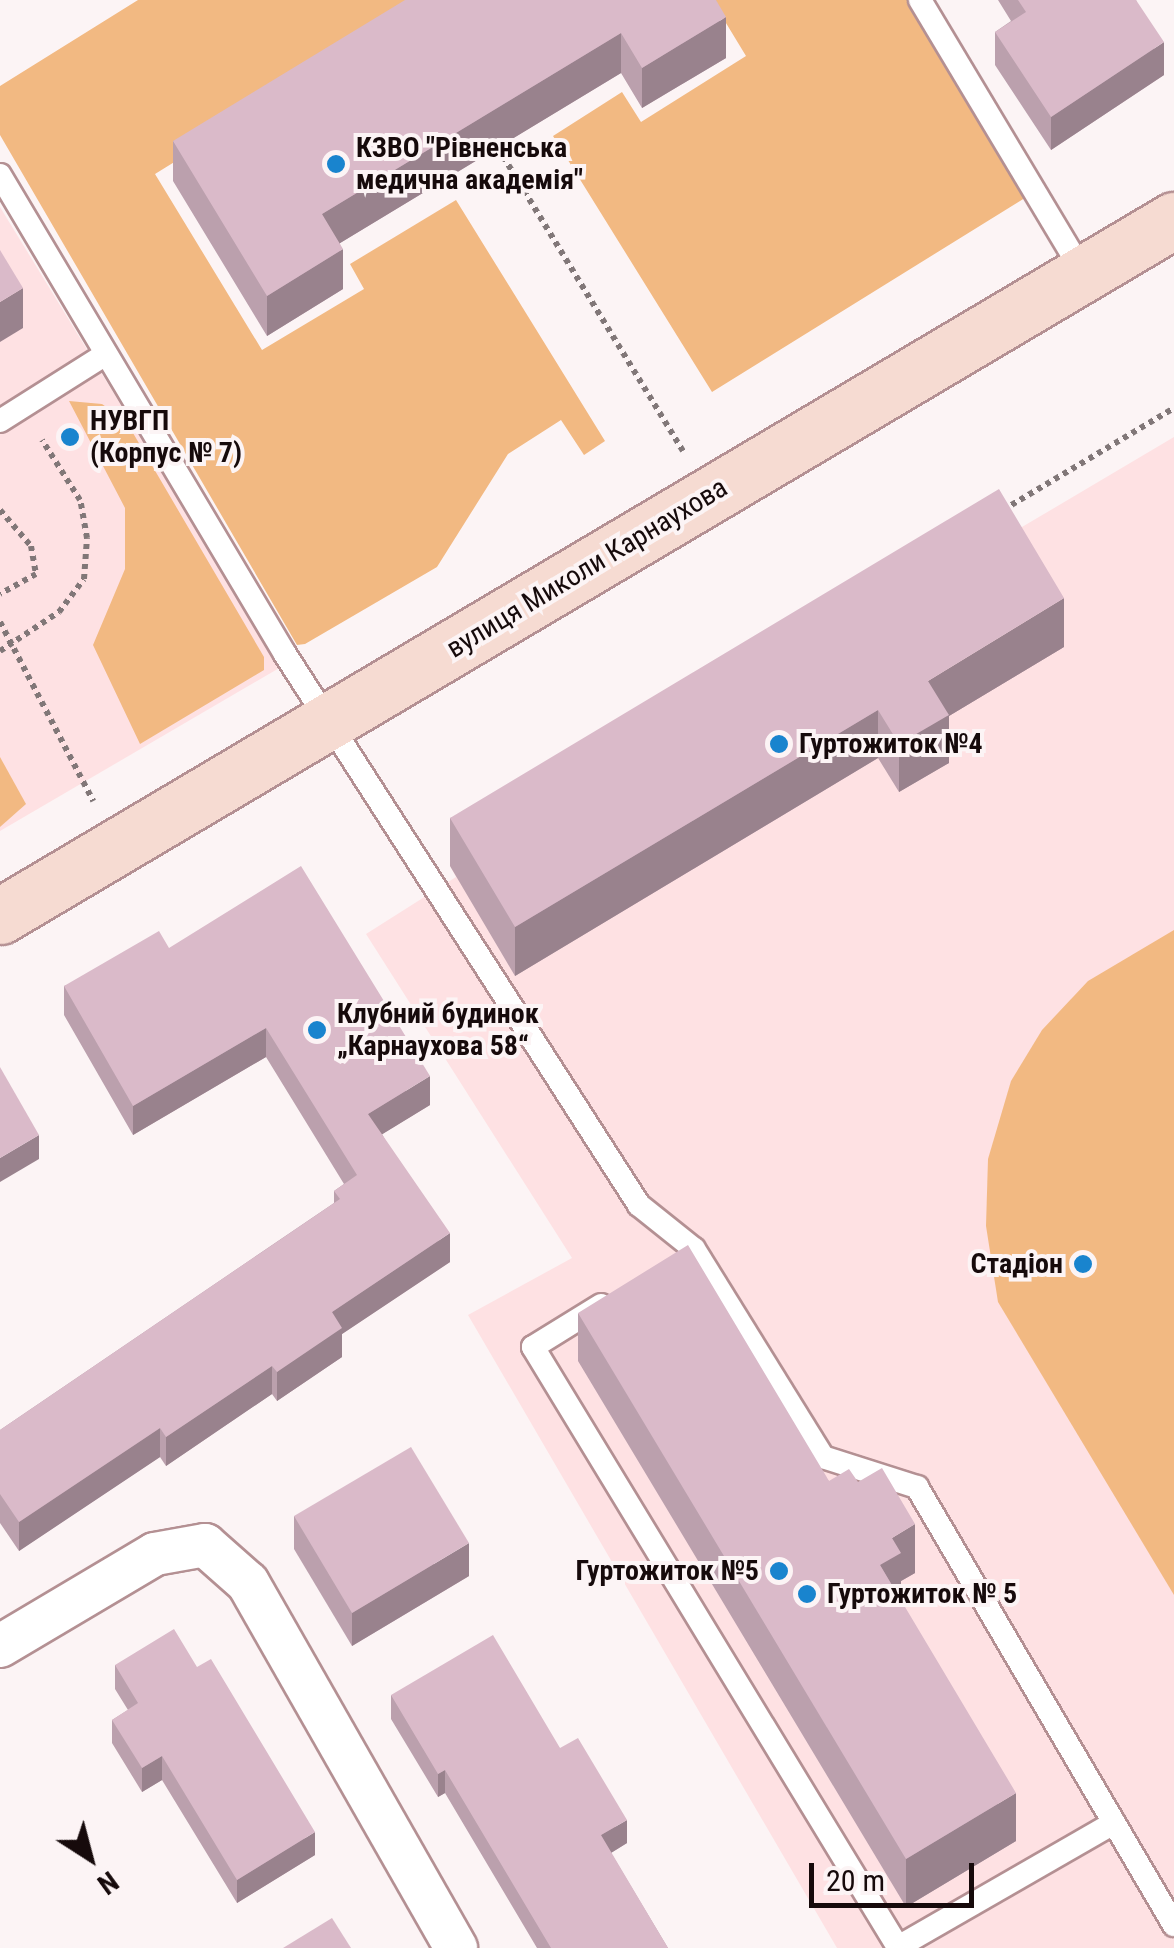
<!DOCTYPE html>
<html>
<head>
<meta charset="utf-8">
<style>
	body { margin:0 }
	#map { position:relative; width:1174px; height:1948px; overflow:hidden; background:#fcf4f5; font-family:"Roboto Condensed",sans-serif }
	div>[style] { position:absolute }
	.built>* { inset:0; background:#fee1e3 }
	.green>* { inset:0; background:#f2b982 }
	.path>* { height:6px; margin-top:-3px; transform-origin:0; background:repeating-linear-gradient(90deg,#817778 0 5px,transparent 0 10px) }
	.roads { filter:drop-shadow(2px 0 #b49093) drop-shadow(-2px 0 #b49093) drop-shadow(0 2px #b49093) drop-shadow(0 -2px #b49093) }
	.service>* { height:22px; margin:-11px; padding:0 11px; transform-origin:11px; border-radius:11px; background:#fff }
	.minor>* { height:42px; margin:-21px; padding:0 21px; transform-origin:21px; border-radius:21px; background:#fff }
	.secondary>* { height:55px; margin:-27.5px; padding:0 27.5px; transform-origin:27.5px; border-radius:27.5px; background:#f6dbd2 }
	.wall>* { inset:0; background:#bba0ad }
	.shaded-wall>* { inset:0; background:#99828d }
	.building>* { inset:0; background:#dabac9 }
	.dots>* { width:28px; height:28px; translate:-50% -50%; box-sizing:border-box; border:5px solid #fcf4f5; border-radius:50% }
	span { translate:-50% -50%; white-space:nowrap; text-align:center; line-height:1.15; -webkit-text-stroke:8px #fcf4f5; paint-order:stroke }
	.poi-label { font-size:28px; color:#160a0b; font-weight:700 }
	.left { translate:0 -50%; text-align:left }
	.right { translate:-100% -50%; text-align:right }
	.street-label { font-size:28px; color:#160a0b }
	.north { position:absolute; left:40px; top:1808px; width:100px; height:100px; -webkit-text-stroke:8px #fcf4f5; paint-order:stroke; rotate:144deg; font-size:28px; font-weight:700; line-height:40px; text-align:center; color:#160a0b }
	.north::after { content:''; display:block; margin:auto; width:35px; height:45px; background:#160a0b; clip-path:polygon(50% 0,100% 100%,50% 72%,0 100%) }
	.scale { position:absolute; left:809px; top:1863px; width:165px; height:45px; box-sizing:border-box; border:5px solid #160a0b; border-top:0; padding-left:12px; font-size:30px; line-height:35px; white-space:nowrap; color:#160a0b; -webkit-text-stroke:8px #fcf4f5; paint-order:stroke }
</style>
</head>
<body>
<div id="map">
	<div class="built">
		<i style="clip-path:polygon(0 207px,281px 667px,0 831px)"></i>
		<i style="clip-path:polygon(1174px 437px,1174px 1948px,837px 1948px,468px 1315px,572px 1258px,366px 934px,456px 877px,450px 866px)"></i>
	</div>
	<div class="green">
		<i style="clip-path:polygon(138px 0,436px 0,155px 174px,262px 350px,364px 289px,350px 264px,456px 200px,605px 441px,584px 455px,561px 420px,508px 454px,437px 567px,305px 644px,297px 645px,0 135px,0 86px)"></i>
		<i style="clip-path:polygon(712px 0,907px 0,1028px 196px,712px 392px,553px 136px,622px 92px,641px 122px,746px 56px)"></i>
		<i style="clip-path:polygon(69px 401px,102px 404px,126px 421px,264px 657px,264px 670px,140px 744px,93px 645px,125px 569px,125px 508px)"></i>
		<i style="clip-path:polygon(0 757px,26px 804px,0 827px)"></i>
		<i style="clip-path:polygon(1174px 930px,1174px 1595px,998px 1302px,986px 1226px,988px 1159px,1011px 1081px,1042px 1030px,1088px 981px)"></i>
	</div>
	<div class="path">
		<i style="left:498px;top:148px;width:355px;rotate:58.6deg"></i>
		<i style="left:0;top:510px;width:48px;rotate:49.3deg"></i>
		<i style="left:31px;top:546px;width:28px;rotate:80deg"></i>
		<i style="left:36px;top:574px;width:41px;rotate:150.9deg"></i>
		<i style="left:1003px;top:510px;width:199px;rotate:-30.8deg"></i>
		<i style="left:0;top:622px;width:202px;rotate:62.5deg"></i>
		<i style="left:0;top:651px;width:71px;rotate:-33.5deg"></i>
		<i style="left:59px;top:612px;width:41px;rotate:-52.9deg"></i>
		<i style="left:84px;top:579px;width:41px;rotate:-85.8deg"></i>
		<i style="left:87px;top:538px;width:39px;rotate:-100deg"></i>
		<i style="left:80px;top:500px;width:71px;rotate:-122.3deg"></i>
	</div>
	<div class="roads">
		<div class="service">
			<i style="left:920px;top:0;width:319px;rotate:59.1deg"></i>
			<i style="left:0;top:175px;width:557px;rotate:59.25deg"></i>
			<i style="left:285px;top:654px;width:655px;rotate:57.28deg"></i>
			<i style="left:639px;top:1205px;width:70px;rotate:38.7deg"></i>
			<i style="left:694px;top:1249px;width:245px;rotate:58.2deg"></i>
			<i style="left:823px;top:1457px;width:99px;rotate:17.7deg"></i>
			<i style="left:917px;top:1487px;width:508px;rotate:59.6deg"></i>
			<i style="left:0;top:421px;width:125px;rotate:-32.3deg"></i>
			<i style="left:601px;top:1305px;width:80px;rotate:148.3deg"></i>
			<i style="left:533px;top:1347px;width:702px;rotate:58.69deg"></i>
			<i style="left:898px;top:1947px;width:249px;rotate:-29.9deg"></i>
		</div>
		<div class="minor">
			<i style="left:0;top:1646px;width:180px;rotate:-30.7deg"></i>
			<i style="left:155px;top:1554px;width:51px;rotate:-10.2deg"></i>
			<i style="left:205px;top:1545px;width:57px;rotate:41.5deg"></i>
			<i style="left:248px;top:1583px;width:420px;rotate:60.3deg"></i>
		</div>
		<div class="secondary">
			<i style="left:0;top:916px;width:1365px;rotate:-30.66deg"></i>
		</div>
	</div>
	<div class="wall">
		<i style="clip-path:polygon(716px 0,726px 58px,642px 108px,621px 73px,340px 243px,343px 289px,267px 336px,173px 181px,173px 141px)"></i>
		<i style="clip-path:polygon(998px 0,1136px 0,1164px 75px,1051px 150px,995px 65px,995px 32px,1011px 21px)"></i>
		<i style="clip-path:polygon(1064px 647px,949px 716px,949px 763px,899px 792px,878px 758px,515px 976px,450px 866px,450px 818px)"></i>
		<i style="clip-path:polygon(169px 948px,430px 1105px,382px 1134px,450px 1262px,342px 1334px,342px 1357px,277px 1401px,272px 1394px,166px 1466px,160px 1457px,19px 1551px,0 1523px,0 1430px,334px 1203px,334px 1191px,344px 1184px,266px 1057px,133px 1135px,64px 1015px,64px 986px)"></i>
		<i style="clip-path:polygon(578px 1313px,829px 1481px,915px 1573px,901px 1581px,901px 1601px,1016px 1841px,906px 1907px,578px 1361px)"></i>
		<i style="clip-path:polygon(294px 1516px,469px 1576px,352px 1646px,294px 1549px)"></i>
		<i style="clip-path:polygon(115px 1665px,197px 1667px,315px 1855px,237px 1903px,162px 1780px,142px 1792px,112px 1743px,112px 1720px,128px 1710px,115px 1689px)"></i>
		<i style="clip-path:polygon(391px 1695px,560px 1748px,627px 1843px,611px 1853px,668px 1948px,537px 1948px,445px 1793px,438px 1797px,391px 1719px)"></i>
	</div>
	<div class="shaded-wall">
		<i style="clip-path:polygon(726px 17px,726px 58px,642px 108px,642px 68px)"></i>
		<i style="clip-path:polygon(621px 33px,621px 73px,322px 254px,322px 214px)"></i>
		<i style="clip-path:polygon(1164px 42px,1164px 75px,1051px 150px,1051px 117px)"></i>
		<i style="clip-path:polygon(343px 249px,343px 289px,267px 336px,267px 296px)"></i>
		<i style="clip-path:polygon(23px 288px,23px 328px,0 342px,0 302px)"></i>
		<i style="clip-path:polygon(1064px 598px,1064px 647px,949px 716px,949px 763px,899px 792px,899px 744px,928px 681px)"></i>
		<i style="clip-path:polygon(878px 710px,878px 758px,515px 976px,515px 927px)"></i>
		<i style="clip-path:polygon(266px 1028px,266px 1057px,133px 1135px,133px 1106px)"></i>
		<i style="clip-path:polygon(430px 1076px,430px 1105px,368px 1143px,368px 1114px)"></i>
		<i style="clip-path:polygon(39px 1135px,39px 1159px,0 1182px,0 1158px)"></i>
		<i style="clip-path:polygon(450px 1233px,450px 1262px,342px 1334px,342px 1357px,277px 1401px,277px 1372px,332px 1312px)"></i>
		<i style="clip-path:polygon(272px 1366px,272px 1394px,166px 1466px,166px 1437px)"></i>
		<i style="clip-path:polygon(160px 1428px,160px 1457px,19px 1551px,19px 1522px)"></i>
		<i style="clip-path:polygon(915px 1524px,915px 1573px,901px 1581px,901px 1601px,880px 1565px,892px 1538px)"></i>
		<i style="clip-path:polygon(469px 1543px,469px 1576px,352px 1646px,352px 1613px)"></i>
		<i style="clip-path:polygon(162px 1756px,162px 1780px,142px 1792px,142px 1768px)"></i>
		<i style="clip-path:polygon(445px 1770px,445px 1793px,438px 1797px,438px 1774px)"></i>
		<i style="clip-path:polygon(1016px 1793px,1016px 1841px,906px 1907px,906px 1859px)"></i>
		<i style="clip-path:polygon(627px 1820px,627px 1843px,601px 1859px,601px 1835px)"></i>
		<i style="clip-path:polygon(315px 1832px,315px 1855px,237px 1903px,237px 1880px)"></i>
	</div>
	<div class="building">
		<i style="clip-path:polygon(405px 0,716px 0,726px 17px,642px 68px,621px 33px,322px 214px,343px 249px,267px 296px,173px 141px)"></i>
		<i style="clip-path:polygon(1018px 0,1136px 0,1164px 42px,1051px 117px,995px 32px,1026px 12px)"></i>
		<i style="clip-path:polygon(0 250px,23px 288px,0 302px)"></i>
		<i style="clip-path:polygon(999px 489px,1064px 598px,928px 681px,949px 715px,899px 744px,878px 710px,515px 927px,450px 818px)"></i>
		<i style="clip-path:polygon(301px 866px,430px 1076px,368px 1114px,450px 1233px,332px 1312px,342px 1328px,277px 1372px,272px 1366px,166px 1437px,160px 1428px,19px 1522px,0 1494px,0 1430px,340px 1199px,334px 1191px,357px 1175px,266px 1028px,133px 1106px,64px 986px,159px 931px,169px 948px)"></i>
		<i style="clip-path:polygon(0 1067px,39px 1135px,0 1158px)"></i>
		<i style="clip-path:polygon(688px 1245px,829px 1481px,849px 1469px,858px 1482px,882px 1468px,915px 1524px,892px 1538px,901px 1553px,880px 1565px,1016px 1793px,906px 1859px,578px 1313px)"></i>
		<i style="clip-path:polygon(411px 1447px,469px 1543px,352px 1613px,294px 1516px)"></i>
		<i style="clip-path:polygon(174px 1629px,197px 1667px,211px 1659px,315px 1832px,237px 1880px,162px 1756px,142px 1768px,112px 1720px,138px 1703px,115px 1665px)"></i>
		<i style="clip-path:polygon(493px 1635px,560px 1748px,578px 1738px,627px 1820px,601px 1835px,668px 1948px,551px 1948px,445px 1770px,438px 1774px,391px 1695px)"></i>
		<i style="clip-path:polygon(332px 1918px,351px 1948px,283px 1948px)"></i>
	</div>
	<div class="dots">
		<i style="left:336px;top:164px;background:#1984ce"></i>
		<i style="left:70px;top:437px;background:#1984ce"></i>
		<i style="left:779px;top:744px;background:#1984ce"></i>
		<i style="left:317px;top:1030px;background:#1984ce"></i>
		<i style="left:1083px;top:1264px;background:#1984ce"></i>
		<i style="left:779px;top:1571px;background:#1984ce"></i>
		<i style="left:807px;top:1594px;background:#1984ce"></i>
	</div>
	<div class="poi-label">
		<span class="left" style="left:356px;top:164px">КЗВО "Рівненська<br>медична академія"</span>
		<span class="left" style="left:90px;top:437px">НУВГП<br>(Корпус № 7)</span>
		<span class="left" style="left:799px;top:744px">Гуртожиток №4</span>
		<span class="left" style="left:337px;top:1030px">Клубний будинок<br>„Карнаухова 58“</span>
		<span class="right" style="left:1063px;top:1264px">Стадіон</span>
		<span class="right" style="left:759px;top:1571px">Гуртожиток №5</span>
		<span class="left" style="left:827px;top:1594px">Гуртожиток № 5</span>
	</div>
	<div class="street-label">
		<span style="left:587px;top:568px;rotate:-31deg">вулиця Миколи Карнаухова</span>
	</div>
	<div class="north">N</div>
	<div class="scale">20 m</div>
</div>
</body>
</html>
